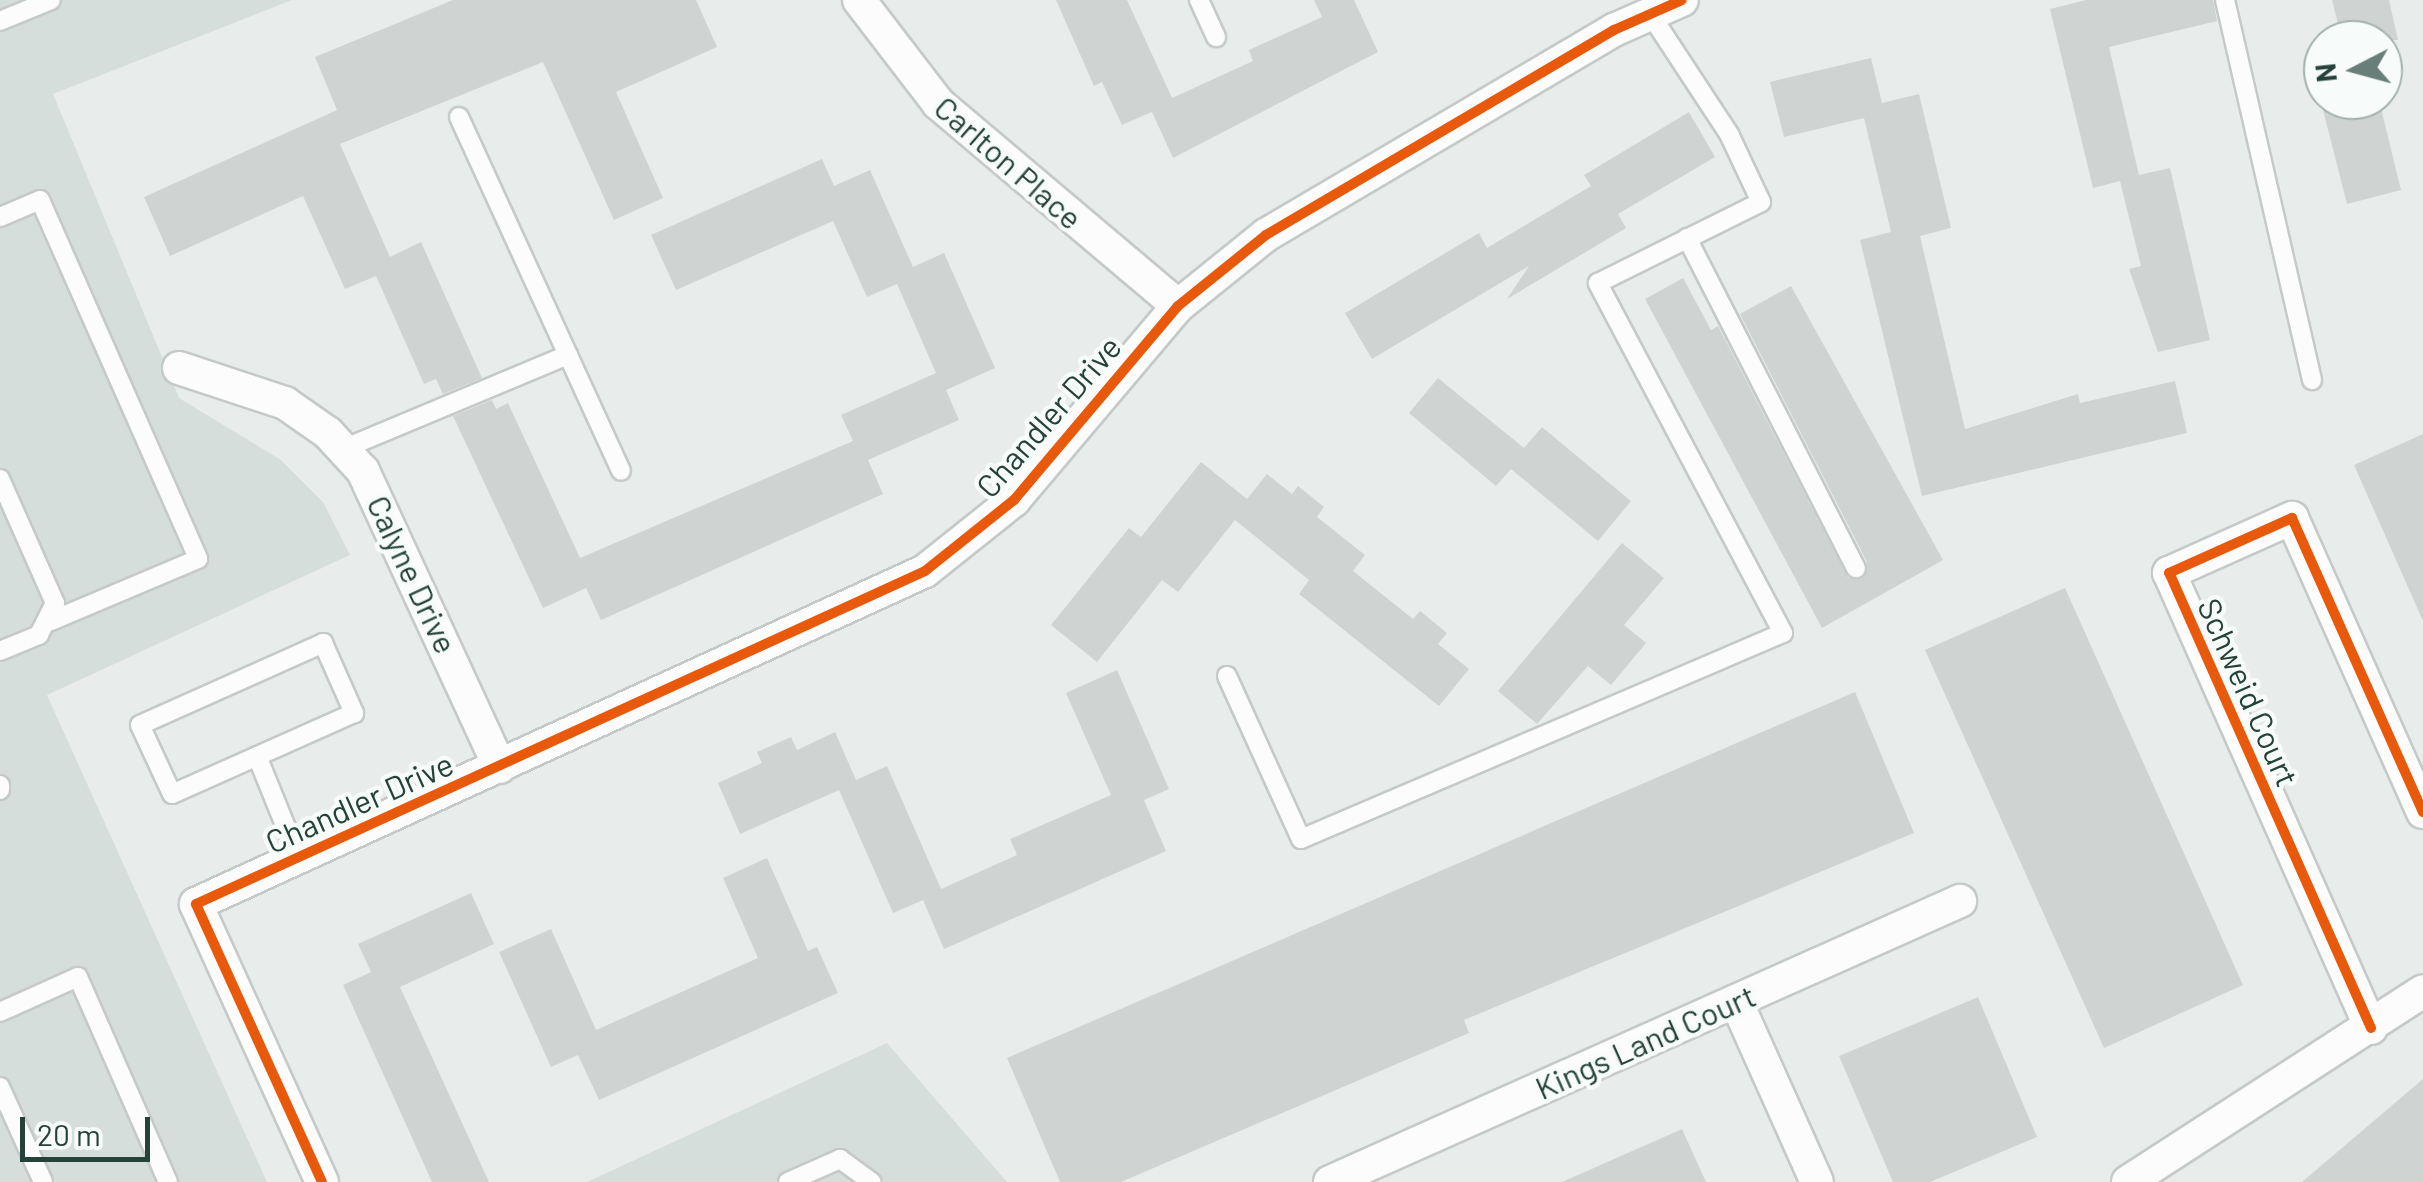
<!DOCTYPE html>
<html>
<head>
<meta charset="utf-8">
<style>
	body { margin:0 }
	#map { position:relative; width:2423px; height:1182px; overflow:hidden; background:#e8edeb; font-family:Barlow,sans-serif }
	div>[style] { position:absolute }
	.built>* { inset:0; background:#d6dedb }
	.building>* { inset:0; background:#cfd4d2 }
	.roads { filter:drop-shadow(2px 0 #c5cac8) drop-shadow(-2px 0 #c5cac8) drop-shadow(0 2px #c5cac8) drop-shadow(0 -2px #c5cac8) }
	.service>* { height:18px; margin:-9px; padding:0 9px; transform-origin:9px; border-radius:9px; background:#fcfcfc }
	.minor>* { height:32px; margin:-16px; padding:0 16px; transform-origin:16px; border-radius:16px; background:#fcfcfc }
	.cycleway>* { height:10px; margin:-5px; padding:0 5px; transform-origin:5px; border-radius:5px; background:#e8590c }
	span { translate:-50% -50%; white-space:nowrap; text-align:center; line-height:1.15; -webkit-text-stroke:9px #f7fbf9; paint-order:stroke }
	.street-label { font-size:32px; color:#24423a }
	.north { position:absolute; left:2303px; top:20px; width:100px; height:100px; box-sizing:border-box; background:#f7fbf9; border:2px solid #a3b1ad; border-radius:50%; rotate:264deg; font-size:28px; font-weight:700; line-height:40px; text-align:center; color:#24423a }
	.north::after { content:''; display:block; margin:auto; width:35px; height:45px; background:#697e78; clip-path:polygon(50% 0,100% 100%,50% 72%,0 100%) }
	.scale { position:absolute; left:20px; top:1117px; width:130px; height:45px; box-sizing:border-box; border:5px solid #24423a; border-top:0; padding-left:12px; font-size:30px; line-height:35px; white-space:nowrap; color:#24423a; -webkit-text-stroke:8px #f7fbf9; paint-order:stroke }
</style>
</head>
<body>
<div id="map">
	<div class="built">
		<i style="clip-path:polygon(0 0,292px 0,53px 94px,179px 398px,281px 460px,323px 502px,350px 555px,47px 695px,267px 1182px,0 1182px)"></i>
		<i style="clip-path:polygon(887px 1043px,1007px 1182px,587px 1182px)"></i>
	</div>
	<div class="building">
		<i style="clip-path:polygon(453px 0,696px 0,717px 47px,616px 92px,663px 198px,614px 220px,543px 62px,340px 144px,390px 257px,421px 242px,482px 378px,443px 394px,436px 379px,424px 384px,376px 276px,345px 289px,303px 196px,170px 256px,144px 197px,337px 110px,315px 57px)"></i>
		<i style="clip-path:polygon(1056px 0,1127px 0,1172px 98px,1253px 61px,1249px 50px,1322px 17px,1314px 0,1354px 0,1378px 52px,1173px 158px,1152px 112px,1122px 125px,1102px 82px,1094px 86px)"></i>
		<i style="clip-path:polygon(2086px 0,2213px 0,2217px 21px,2109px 47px,2139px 175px,2170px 168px,2210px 340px,2158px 352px,2129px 269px,2141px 266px,2120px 181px,2093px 188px,2050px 9px)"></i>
		<i style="clip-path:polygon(2332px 0,2389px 0,2398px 40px,2342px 40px)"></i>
		<i style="clip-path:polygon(1871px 58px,1882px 103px,1919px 94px,1951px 228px,1920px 236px,1965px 429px,2078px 394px,2080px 403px,2175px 381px,2187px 433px,1922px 496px,1860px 240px,1891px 232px,1864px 118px,1784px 137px,1770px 82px)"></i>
		<i style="clip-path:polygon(2345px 100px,2379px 100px,2401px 190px,2347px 204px,2322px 106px)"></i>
		<i style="clip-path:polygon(1689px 112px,1715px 157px,1618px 214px,1626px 228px,1507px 299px,1529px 266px,1372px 359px,1345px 313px,1479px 233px,1487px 248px,1591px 186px,1584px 175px)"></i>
		<i style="clip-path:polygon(822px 159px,834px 186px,870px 170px,913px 267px,944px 253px,995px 368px,946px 390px,959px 420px,868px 460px,883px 494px,601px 620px,586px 588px,543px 608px,453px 416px,492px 400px,496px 409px,508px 403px,580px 558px,853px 441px,841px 415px,936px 373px,897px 284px,867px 297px,833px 221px,676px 290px,651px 235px)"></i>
		<i style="clip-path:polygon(1683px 278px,1711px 330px,1718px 326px,1848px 578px,1862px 579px,1867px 562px,1740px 314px,1791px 286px,1943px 560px,1822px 628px,1645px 299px)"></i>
		<i style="clip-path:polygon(1438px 378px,1524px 448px,1542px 427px,1631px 501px,1598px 541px,1511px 469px,1496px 486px,1409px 413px)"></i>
		<i style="clip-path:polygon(2423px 434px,2423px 621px,2354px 465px)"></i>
		<i style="clip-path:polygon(1201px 462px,1247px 499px,1267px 474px,1292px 494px,1298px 486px,1324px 507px,1317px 517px,1365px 555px,1353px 571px,1413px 619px,1420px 611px,1447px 633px,1438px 644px,1469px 669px,1439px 706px,1299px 594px,1309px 580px,1235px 520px,1178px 592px,1162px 580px,1097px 662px,1051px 625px,1129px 528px,1141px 537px)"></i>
		<i style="clip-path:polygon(1622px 543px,1664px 578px,1624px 625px,1646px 643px,1611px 685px,1588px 666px,1537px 724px,1498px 691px)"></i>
		<i style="clip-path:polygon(2065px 588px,2243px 985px,2104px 1048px,1925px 650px)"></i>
		<i style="clip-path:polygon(1117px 670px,1169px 789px,1144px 800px,1166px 851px,944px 949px,923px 900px,893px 913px,839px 790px,740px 834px,718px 783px,762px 763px,757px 752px,791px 737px,797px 750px,835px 732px,856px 780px,887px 766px,941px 889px,1017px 855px,1010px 839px,1111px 795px,1066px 693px)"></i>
		<i style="clip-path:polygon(1855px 692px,1914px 833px,1464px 1020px,1469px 1033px,1121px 1182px,1060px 1182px,1007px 1058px)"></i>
		<i style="clip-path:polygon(767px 858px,808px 951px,817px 947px,838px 993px,599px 1100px,578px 1055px,551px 1067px,499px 952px,551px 929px,596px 1030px,758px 958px,723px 878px)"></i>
		<i style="clip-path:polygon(471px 893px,494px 944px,400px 987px,489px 1182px,432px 1182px,343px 985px,371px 972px,358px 944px)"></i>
		<i style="clip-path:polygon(1978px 997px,2037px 1137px,1930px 1182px,1893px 1182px,1839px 1056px)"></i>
		<i style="clip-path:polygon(2423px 1079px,2423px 1182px,2302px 1182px)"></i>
		<i style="clip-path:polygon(1682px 1129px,1706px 1182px,1562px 1182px)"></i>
	</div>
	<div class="roads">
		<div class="service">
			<i style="left:1199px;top:0;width:41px;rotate:65.3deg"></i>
			<i style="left:2225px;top:0;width:390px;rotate:77.1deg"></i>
			<i style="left:0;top:21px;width:55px;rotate:-22.4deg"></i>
			<i style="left:459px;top:117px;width:389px;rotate:65.4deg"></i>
			<i style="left:0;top:217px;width:43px;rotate:-23deg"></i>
			<i style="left:40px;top:200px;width:392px;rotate:66.2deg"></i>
			<i style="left:198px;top:559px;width:160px;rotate:157.1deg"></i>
			<i style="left:1687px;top:238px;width:371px;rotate:62.9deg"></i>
			<i style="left:343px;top:449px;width:244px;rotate:-22.7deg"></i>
			<i style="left:0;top:479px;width:136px;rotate:66.1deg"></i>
			<i style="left:55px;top:603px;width:36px;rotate:117deg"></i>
			<i style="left:39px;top:635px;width:42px;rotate:157.7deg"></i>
			<i style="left:323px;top:643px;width:77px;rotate:66.1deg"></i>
			<i style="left:354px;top:713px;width:199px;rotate:156deg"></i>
			<i style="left:172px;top:794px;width:76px;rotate:-114.9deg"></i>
			<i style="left:140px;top:725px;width:201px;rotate:-24.1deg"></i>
			<i style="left:1227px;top:676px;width:179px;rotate:65.6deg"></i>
			<i style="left:1301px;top:839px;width:524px;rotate:-23.14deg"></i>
			<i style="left:1783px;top:633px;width:396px;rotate:-117.9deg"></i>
			<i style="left:1598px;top:283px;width:182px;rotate:-26.4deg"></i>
			<i style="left:1761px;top:202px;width:75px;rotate:-115.2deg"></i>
			<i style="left:1729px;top:134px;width:146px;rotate:-123.3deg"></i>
			<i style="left:257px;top:756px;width:109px;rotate:67.9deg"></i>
			<i style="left:0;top:785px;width:5px;rotate:90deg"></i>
			<i style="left:0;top:1012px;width:85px;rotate:-24.2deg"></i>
			<i style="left:78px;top:977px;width:224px;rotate:66.3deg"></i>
			<i style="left:0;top:1087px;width:104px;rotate:65.6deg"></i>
			<i style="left:788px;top:1182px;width:57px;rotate:-23.9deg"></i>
			<i style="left:840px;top:1159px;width:39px;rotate:36deg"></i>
		</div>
		<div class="minor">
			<i style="left:859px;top:0;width:130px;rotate:52.5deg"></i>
			<i style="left:938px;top:103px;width:314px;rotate:40.2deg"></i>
			<i style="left:179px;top:368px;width:112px;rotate:18.3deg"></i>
			<i style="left:285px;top:403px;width:52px;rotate:34.9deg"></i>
			<i style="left:328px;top:433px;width:52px;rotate:47.4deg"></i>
			<i style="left:363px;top:471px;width:326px;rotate:65.2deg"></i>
			<i style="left:1736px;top:1001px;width:198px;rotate:65.9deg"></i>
			<i style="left:2371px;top:1028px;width:498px;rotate:-113.9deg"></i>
			<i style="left:2169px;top:573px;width:135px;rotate:-24.1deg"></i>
			<i style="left:2292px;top:518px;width:322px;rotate:66deg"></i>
			<i style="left:322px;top:1182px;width:305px;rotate:-114.4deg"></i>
			<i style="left:196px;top:904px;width:801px;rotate:-24.55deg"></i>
			<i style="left:925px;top:571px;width:114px;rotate:-38.6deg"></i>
			<i style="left:1014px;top:500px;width:254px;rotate:-49.8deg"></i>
			<i style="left:1178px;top:306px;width:113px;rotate:-38.9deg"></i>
			<i style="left:1266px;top:235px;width:404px;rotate:-30.5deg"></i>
			<i style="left:1614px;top:30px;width:74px;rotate:-23.8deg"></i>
			<i style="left:1330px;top:1182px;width:690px;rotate:-24.04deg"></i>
			<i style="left:2128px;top:1182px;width:351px;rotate:-32.9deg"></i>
		</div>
	</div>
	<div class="cycleway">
		<i style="left:2371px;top:1028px;width:498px;rotate:-113.9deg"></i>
		<i style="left:2169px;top:573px;width:135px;rotate:-24.1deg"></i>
		<i style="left:2292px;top:518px;width:322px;rotate:66deg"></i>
		<i style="left:322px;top:1182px;width:305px;rotate:-114.4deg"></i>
		<i style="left:196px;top:904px;width:801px;rotate:-24.55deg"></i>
		<i style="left:925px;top:571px;width:114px;rotate:-38.6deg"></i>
		<i style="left:1014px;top:500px;width:254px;rotate:-49.8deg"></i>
		<i style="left:1178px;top:306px;width:113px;rotate:-38.9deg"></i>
		<i style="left:1266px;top:235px;width:404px;rotate:-30.5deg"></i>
		<i style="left:1614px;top:30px;width:74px;rotate:-23.8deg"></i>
	</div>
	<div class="street-label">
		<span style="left:1009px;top:162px;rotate:41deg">Carlton Place</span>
		<span style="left:1048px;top:416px;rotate:-49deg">Chandler Drive</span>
		<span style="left:413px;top:574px;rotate:65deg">Calyne Drive</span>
		<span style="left:2249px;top:692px;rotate:66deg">Schweid Court</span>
		<span style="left:359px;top:802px;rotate:-24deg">Chandler Drive</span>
		<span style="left:1645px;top:1041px;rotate:-24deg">Kings Land Court</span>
	</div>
	<div class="north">N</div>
	<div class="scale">20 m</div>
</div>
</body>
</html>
